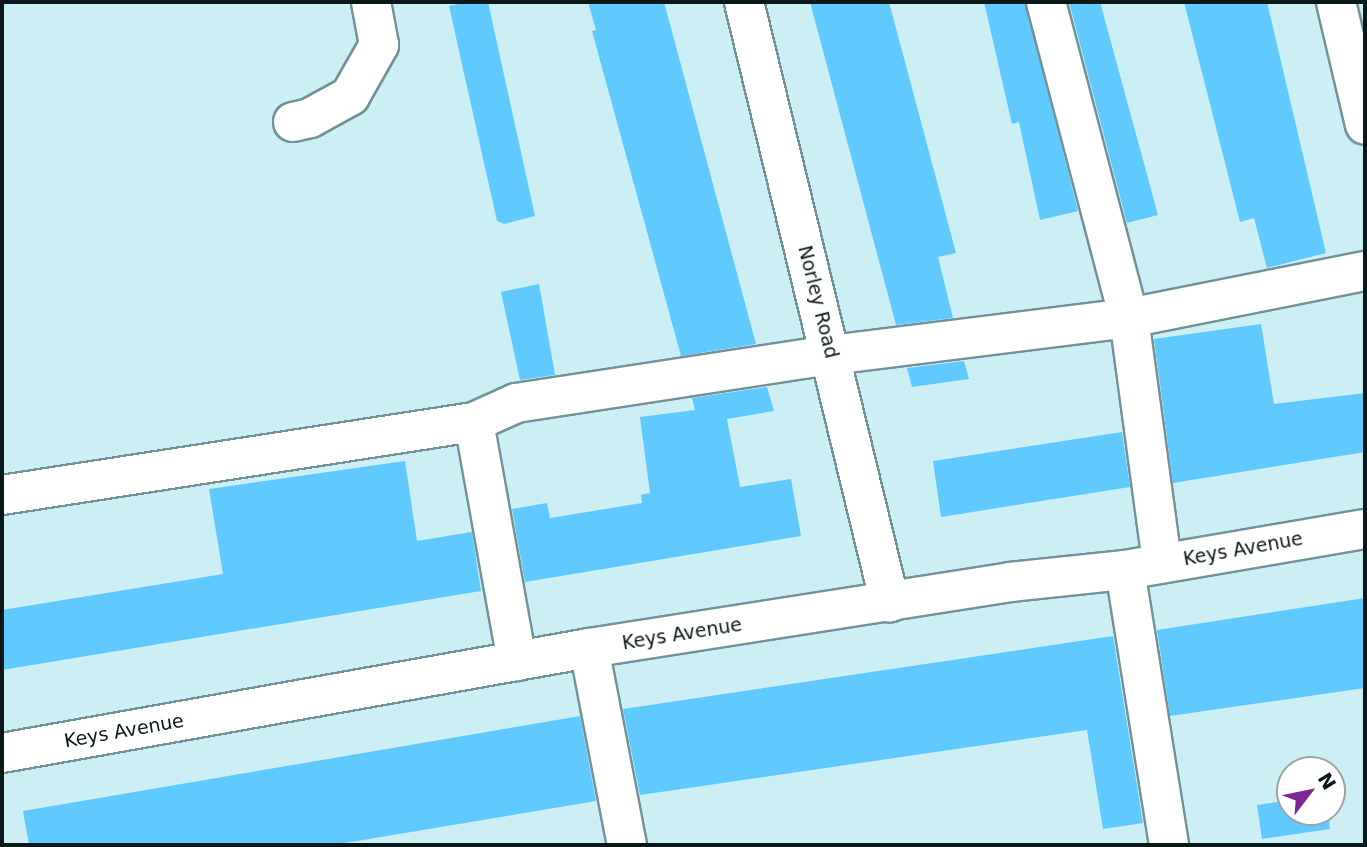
<!DOCTYPE html>
<html>
<head>
<meta charset="utf-8">
<style>
	body { margin:0 }
	#map { position:relative; width:1367px; height:847px; overflow:hidden; background:#cceef5; font-family:"DejaVu Sans",sans-serif }
	div>[style] { position:absolute }
	.building>* { inset:0; background:#60cafe }
	.roads { filter:drop-shadow(2px 0 #729298) drop-shadow(-2px 0 #729298) drop-shadow(0 2px #729298) drop-shadow(0 -2px #729298) }
	.minor>* { height:38px; margin:-19px; padding:0 19px; transform-origin:19px; border-radius:19px; background:#fff }
	span { translate:-50% -50%; white-space:nowrap; text-align:center; line-height:1.15; -webkit-text-stroke:5px #fff; paint-order:stroke }
	.street-label { font-size:19px; color:#0b181a }
	.frame { position:absolute; inset:0; border:4px solid #0b181a; pointer-events:none }
	.north { position:absolute; left:1276px; top:756px; width:70px; height:70px; box-sizing:border-box; background:#fff; border:2px solid #9da3a3; border-radius:50%; rotate:58deg; font-size:19px; font-weight:700; line-height:28px; text-align:center; color:#0b181a }
	.north::after { content:''; display:block; margin:auto; width:24px; height:32px; background:#7c2796; clip-path:polygon(50% 0,100% 100%,50% 72%,0 100%) }
</style>
</head>
<body>
<div id="map">
	<div class="building">
		<i style="clip-path:polygon(468px 2px,488px 2px,535px 216px,504px 224px,497px 221px,449px 6px)"></i>
		<i style="clip-path:polygon(588px 2px,664px 2px,756px 344px,681px 356px,592px 31px,596px 30px)"></i>
		<i style="clip-path:polygon(810px 2px,889px 2px,956px 253px,938px 257px,953px 318px,896px 325px)"></i>
		<i style="clip-path:polygon(984px 2px,1025px 2px,1078px 211px,1040px 220px,1019px 122px,1012px 124px)"></i>
		<i style="clip-path:polygon(1069px 2px,1100px 2px,1158px 215px,1127px 223px)"></i>
		<i style="clip-path:polygon(1184px 2px,1267px 2px,1326px 253px,1267px 268px,1254px 218px,1240px 222px)"></i>
		<i style="clip-path:polygon(539px 284px,555px 375px,520px 380px,501px 292px)"></i>
		<i style="clip-path:polygon(1261px 324px,1274px 404px,1365px 393px,1365px 452px,1173px 483px,1154px 339px)"></i>
		<i style="clip-path:polygon(964px 361px,969px 379px,912px 387px,907px 368px)"></i>
		<i style="clip-path:polygon(767px 387px,774px 411px,727px 419px,740px 487px,791px 479px,801px 536px,525px 582px,512px 509px,547px 503px,550px 518px,642px 503px,641px 495px,650px 493px,640px 417px,695px 410px,692px 398px)"></i>
		<i style="clip-path:polygon(1122px 432px,1130px 487px,941px 517px,933px 461px)"></i>
		<i style="clip-path:polygon(405px 461px,417px 541px,472px 532px,481px 591px,2px 670px,2px 610px,223px 574px,209px 489px)"></i>
		<i style="clip-path:polygon(1365px 598px,1365px 688px,1170px 716px,1157px 630px)"></i>
		<i style="clip-path:polygon(1113px 636px,1143px 823px,1103px 829px,1087px 730px,640px 795px,623px 709px)"></i>
		<i style="clip-path:polygon(580px 716px,596px 801px,333px 845px,29px 845px,23px 811px)"></i>
		<i style="clip-path:polygon(1290px 800px,1290px 812px,1328px 812px,1330px 829px,1262px 839px,1257px 805px)"></i>
	</div>
	<div class="roads">
		<div class="minor">
			<i style="left:744px;top:2px;width:618px;rotate:76.35deg"></i>
			<i style="left:1046px;top:2px;width:327px;rotate:75.3deg"></i>
			<i style="left:1129px;top:318px;width:247px;rotate:82.3deg"></i>
			<i style="left:1336px;top:2px;width:126px;rotate:76.7deg"></i>
			<i style="left:293px;top:122px;width:17px;rotate:-13deg"></i>
			<i style="left:310px;top:118px;width:46px;rotate:-28.8deg"></i>
			<i style="left:350px;top:96px;width:59px;rotate:-60.4deg"></i>
			<i style="left:379px;top:45px;width:44px;rotate:-100.5deg"></i>
			<i style="left:474px;top:422px;width:46px;rotate:-24.3deg"></i>
			<i style="left:516px;top:403px;width:319px;rotate:-8.7deg"></i>
			<i style="left:831px;top:355px;width:300px;rotate:-7.1deg"></i>
			<i style="left:1129px;top:318px;width:241px;rotate:-11.3deg"></i>
			<i style="left:2px;top:495px;width:478px;rotate:-8.8deg"></i>
			<i style="left:474px;top:422px;width:243px;rotate:79.8deg"></i>
			<i style="left:1125px;top:570px;width:278px;rotate:80.9deg"></i>
			<i style="left:589px;top:648px;width:201px;rotate:79.1deg"></i>
			<i style="left:2px;top:753px;width:596px;rotate:-10.14deg"></i>
			<i style="left:589px;top:648px;width:426px;rotate:-8.9deg"></i>
			<i style="left:1010px;top:582px;width:116px;rotate:-6deg"></i>
			<i style="left:1125px;top:570px;width:243px;rotate:-9.7deg"></i>
		</div>
	</div>
	<div class="street-label">
		<span style="left:818px;top:302px;rotate:76deg">Norley Road</span>
		<span style="left:1243px;top:549px;rotate:-10deg">Keys Avenue</span>
		<span style="left:682px;top:634px;rotate:-9deg">Keys Avenue</span>
		<span style="left:124px;top:731px;rotate:-10deg">Keys Avenue</span>
	</div>
	<div class="frame"></div>
	<div class="north">N</div>
</div>
</body>
</html>
